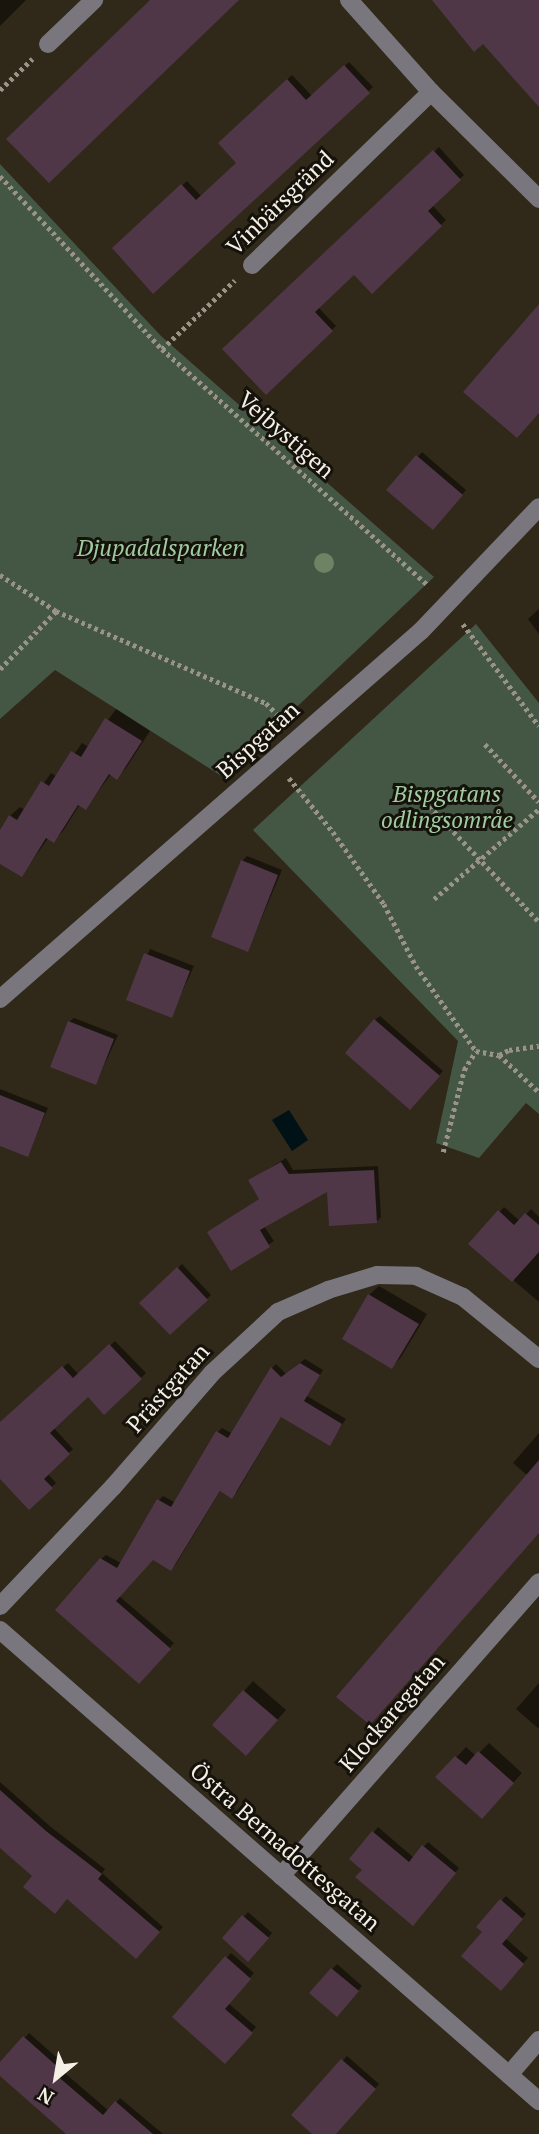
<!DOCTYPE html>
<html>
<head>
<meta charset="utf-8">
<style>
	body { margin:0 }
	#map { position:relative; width:539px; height:2134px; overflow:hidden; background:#302819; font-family:"PT Serif",serif }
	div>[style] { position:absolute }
	.green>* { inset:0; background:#445644 }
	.water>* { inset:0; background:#001216 }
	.shadow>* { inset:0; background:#0007 }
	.building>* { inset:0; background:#4f3748 }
	.path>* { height:4.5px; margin-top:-2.25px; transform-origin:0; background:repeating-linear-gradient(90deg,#9a9387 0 3.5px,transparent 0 7px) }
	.minor>* { height:18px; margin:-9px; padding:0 9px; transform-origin:9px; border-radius:9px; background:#79767e }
	.trees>* { width:20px; height:20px; margin:-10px; border-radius:50%; background:#6e8264 }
	span { translate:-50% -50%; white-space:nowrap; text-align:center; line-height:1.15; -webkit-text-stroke:6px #15110b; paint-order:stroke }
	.street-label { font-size:23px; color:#f5f0e6 }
	.park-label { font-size:23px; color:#a0cca1; font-style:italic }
	.north { position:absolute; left:21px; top:2043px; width:70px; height:70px; -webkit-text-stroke:5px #15110b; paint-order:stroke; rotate:210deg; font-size:19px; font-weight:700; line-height:28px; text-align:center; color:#f5f0e6 }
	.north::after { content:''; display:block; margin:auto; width:24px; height:32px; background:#f5f0e6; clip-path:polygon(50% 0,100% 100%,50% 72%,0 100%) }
</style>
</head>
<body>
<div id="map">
	<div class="green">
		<i style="clip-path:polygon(0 164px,161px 336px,434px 577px,223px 777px,55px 670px,0 719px)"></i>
		<i style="clip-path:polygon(476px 624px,539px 703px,539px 1114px,526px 1103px,479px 1158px,436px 1143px,458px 1041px,253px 830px)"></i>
	</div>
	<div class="water">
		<i style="clip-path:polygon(289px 1110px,308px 1140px,292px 1151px,272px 1120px)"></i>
	</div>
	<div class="shadow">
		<i style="clip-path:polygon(0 0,26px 0,0 26px)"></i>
		<i style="clip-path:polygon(349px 62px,373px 87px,154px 291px,114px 248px,187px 181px,202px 197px,238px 163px,220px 143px,292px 75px,312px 96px)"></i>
		<i style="clip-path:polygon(439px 147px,464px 175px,432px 205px,446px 220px,372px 292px,354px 273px,318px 307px,336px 326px,266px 393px,225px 349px)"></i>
		<i style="clip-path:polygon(422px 452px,466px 490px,437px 523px,389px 490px)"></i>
		<i style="clip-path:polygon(539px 609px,539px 634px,528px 619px)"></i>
		<i style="clip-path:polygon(116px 709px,150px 731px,126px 768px,117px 778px,111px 774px,86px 808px,80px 804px,63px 831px,54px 841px,49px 837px,22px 875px,0 862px,0 833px,10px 816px,20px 807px,25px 810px,51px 773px,58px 777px,82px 743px,89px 747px)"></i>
		<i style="clip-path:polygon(247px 856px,282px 870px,248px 950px,242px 861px)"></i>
		<i style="clip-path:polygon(150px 949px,194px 966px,171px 1016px,128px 999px)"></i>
		<i style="clip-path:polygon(380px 1016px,443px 1071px,410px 1108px,375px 1020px)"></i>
		<i style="clip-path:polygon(74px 1018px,118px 1035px,96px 1083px,69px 1022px)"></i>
		<i style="clip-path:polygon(0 1089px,48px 1108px,28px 1155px,0 1144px)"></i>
		<i style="clip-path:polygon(286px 1158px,293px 1170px,378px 1166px,381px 1217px,376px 1222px,328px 1189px,264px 1226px,274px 1241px,232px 1268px,210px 1232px,261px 1198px,251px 1180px)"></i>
		<i style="clip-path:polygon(504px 1207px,520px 1221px,531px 1209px,539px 1217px,539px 1302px,471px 1244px)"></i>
		<i style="clip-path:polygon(182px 1264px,211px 1295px,170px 1333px,142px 1303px)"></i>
		<i style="clip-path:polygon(379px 1286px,427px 1314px,401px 1357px,392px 1367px,369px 1295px)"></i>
		<i style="clip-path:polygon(115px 1341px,146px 1373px,105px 1413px,88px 1395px,53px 1427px,73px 1449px,47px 1473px,56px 1483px,29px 1508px,0 1476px,0 1424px,68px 1363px,79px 1375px)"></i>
		<i style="clip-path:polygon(305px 1359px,323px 1370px,307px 1396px,346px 1419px,329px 1444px,282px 1415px,237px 1492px,232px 1496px,221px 1490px,176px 1564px,171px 1569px,153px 1558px,119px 1596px,174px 1643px,139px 1682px,101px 1559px,106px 1555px,121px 1563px,159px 1500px,163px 1496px,176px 1503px,218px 1432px,222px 1428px,233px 1434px,272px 1368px,276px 1364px,286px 1374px)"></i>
		<i style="clip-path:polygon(539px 1433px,539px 1529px,528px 1476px,513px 1463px)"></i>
		<i style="clip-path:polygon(253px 1681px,286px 1710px,256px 1744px,214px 1725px)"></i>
		<i style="clip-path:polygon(539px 1683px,539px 1729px,516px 1709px)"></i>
		<i style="clip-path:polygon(489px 1743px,522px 1773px,491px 1808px,438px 1777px,466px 1747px,476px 1756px)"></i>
		<i style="clip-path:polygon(0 1782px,51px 1827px,105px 1869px,102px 1873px,163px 1927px,141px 1952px,35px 1876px,0 1845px)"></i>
		<i style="clip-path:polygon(378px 1827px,414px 1858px,428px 1842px,459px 1868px,417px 1919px,351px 1859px)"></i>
		<i style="clip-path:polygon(506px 1896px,526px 1914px,505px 1938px,528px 1958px,501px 1988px,485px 1932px,478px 1926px)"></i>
		<i style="clip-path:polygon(248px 1912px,272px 1933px,253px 1955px,225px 1938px)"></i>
		<i style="clip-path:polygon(231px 1953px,254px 1973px,228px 2003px,256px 2027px,230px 2057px,174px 2017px)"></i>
		<i style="clip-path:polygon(337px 1964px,362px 1986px,341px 2010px,311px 1993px)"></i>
		<i style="clip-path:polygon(29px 2033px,63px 2063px,59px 2068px,109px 2111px,120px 2098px,163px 2134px,70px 2134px,0 2074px,0 2065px)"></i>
		<i style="clip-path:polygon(347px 2056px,379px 2084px,334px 2134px,315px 2134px,294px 2115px)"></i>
	</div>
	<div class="building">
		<i style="clip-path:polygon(150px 0,239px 0,49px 183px,6px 139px)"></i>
		<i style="clip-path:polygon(432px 0,539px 0,539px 107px,483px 44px,474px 52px)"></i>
		<i style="clip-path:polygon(344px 65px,370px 93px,153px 294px,112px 248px,181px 184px,196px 200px,236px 163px,218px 143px,287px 79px,306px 100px)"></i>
		<i style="clip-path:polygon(433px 150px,461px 180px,428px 211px,442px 226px,372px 294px,354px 275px,315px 312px,333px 331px,266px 395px,222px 349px)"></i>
		<i style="clip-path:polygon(539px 304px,539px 413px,517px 438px,463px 392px)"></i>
		<i style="clip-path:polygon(416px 455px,463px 495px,433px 530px,386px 490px)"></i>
		<i style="clip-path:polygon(105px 718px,142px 741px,117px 780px,109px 774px,86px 810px,78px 805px,54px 843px,46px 838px,22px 877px,0 864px,0 830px,9px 815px,17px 820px,41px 781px,49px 786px,71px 751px,81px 757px)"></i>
		<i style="clip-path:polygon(241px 860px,278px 875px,248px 952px,211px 937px)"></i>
		<i style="clip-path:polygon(144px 953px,190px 971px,172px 1018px,126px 1000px)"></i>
		<i style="clip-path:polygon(374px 1019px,440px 1076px,410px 1110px,345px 1053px)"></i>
		<i style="clip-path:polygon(68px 1021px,114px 1039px,96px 1085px,50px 1067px)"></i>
		<i style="clip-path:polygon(0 1095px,45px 1113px,28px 1157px,0 1146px)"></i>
		<i style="clip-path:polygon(281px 1162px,289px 1174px,374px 1170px,377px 1223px,329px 1226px,327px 1192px,260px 1230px,270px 1247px,231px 1271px,207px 1232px,259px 1199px,248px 1180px)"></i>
		<i style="clip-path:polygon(498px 1210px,514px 1225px,525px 1213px,539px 1225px,539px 1252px,512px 1282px,468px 1244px)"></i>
		<i style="clip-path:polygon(177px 1267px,208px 1300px,170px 1335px,139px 1303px)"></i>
		<i style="clip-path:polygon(368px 1294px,419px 1324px,392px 1369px,342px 1339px)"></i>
		<i style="clip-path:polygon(109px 1344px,142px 1379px,104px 1415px,88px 1397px,50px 1433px,70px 1454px,44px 1479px,53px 1488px,29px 1510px,0 1479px,0 1422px,62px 1366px,73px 1378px)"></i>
		<i style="clip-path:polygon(300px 1363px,320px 1375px,304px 1401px,342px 1424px,330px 1446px,281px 1417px,232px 1499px,220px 1491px,171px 1571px,153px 1560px,116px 1601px,171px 1649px,139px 1684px,55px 1610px,100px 1558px,117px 1568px,157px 1499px,171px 1507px,216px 1431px,228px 1438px,271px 1367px,281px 1377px)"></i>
		<i style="clip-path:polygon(539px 1460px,539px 1533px,370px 1725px,336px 1697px)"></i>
		<i style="clip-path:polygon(243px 1690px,278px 1720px,246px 1756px,212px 1725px)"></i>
		<i style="clip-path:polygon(478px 1751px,514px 1783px,482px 1819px,435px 1777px,455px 1756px,466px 1765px)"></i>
		<i style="clip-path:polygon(0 1790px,46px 1831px,102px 1874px,98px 1879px,160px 1932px,136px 1959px,67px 1899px,55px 1914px,23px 1887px,32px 1876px,0 1848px)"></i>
		<i style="clip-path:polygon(372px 1831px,409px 1862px,422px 1845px,456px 1873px,413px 1926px,355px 1877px,362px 1870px,349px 1859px)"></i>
		<i style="clip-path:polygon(500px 1899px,523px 1919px,502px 1944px,524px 1964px,501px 1991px,461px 1956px,482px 1932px,476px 1927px)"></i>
		<i style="clip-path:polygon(242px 1915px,269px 1938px,248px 1962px,222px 1938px)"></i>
		<i style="clip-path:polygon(225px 1956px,251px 1979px,225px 2009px,253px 2033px,225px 2064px,172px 2017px)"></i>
		<i style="clip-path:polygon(331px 1968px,359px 1991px,337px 2017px,309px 1993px)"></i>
		<i style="clip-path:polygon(23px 2036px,60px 2069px,55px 2074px,103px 2115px,115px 2101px,153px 2134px,66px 2134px,0 2076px,0 2062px)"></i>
		<i style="clip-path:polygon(341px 2059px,376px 2089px,336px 2134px,312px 2134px,291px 2115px)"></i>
	</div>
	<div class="path">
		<i style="left:0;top:90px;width:45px;rotate:-44.1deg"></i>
		<i style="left:0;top:176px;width:237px;rotate:46.9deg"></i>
		<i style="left:162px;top:349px;width:357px;rotate:41.6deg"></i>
		<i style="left:162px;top:349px;width:100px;rotate:-43.4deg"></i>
		<i style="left:0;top:575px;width:67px;rotate:32.7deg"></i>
		<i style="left:56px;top:611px;width:229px;rotate:23.7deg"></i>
		<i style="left:266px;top:703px;width:25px;rotate:45deg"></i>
		<i style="left:463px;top:624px;width:127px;rotate:53.3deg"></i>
		<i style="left:0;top:669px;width:81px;rotate:-46deg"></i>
		<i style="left:485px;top:744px;width:79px;rotate:47deg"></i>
		<i style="left:289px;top:778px;width:70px;rotate:50.8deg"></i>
		<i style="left:333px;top:832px;width:88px;rotate:54.7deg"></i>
		<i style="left:384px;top:904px;width:70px;rotate:62.7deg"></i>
		<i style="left:416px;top:966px;width:104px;rotate:54.8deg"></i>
		<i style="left:420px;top:796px;width:173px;rotate:46.6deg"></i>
		<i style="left:434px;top:899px;width:138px;rotate:-40.6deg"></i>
		<i style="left:499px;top:1055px;width:54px;rotate:42.8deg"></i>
		<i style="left:443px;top:1152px;width:85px;rotate:-75.6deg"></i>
		<i style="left:464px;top:1070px;width:22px;rotate:-58deg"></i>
		<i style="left:476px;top:1051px;width:23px;rotate:10deg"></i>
		<i style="left:499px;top:1055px;width:11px;rotate:-27deg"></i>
		<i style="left:509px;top:1050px;width:30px;rotate:-8deg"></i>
	</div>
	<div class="minor">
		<i style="left:349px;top:0;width:123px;rotate:48.3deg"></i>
		<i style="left:431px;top:92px;width:152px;rotate:44.7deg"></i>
		<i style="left:48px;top:44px;width:64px;rotate:-43.7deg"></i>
		<i style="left:252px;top:265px;width:249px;rotate:-44deg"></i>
		<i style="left:0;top:999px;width:559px;rotate:-41.16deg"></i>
		<i style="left:421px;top:631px;width:171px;rotate:-46.4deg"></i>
		<i style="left:0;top:1606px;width:164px;rotate:-46.5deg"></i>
		<i style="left:113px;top:1487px;width:151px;rotate:-49deg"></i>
		<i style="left:212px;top:1373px;width:90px;rotate:-42.7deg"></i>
		<i style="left:278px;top:1312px;width:55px;rotate:-23.7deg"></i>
		<i style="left:328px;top:1290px;width:51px;rotate:-17deg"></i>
		<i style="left:377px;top:1275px;width:39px;rotate:1deg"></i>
		<i style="left:416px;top:1276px;width:51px;rotate:24.1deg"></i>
		<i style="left:463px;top:1297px;width:98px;rotate:39.2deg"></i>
		<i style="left:0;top:1630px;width:716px;rotate:41.15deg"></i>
		<i style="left:281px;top:1876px;width:391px;rotate:-48.7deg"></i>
		<i style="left:509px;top:2075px;width:46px;rotate:-49.4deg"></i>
	</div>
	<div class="trees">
		<i style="left:324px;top:563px"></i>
	</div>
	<div class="street-label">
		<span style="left:280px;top:203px;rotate:-44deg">Vinbärsgränd</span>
		<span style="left:286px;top:435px;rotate:41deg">Vejbystigen</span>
		<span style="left:258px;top:740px;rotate:-42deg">Bispgatan</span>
		<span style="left:168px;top:1388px;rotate:-48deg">Prästgatan</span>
		<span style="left:392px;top:1713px;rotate:-49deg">Klockaregatan</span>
		<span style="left:285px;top:1847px;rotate:41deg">Östra Bernadottesgatan</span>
	</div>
	<div class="park-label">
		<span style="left:161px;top:548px">Djupadalsparken</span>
		<span style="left:447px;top:807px">Bispgatans<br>odlingsområe</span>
	</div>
	<div class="north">N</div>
</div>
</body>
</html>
